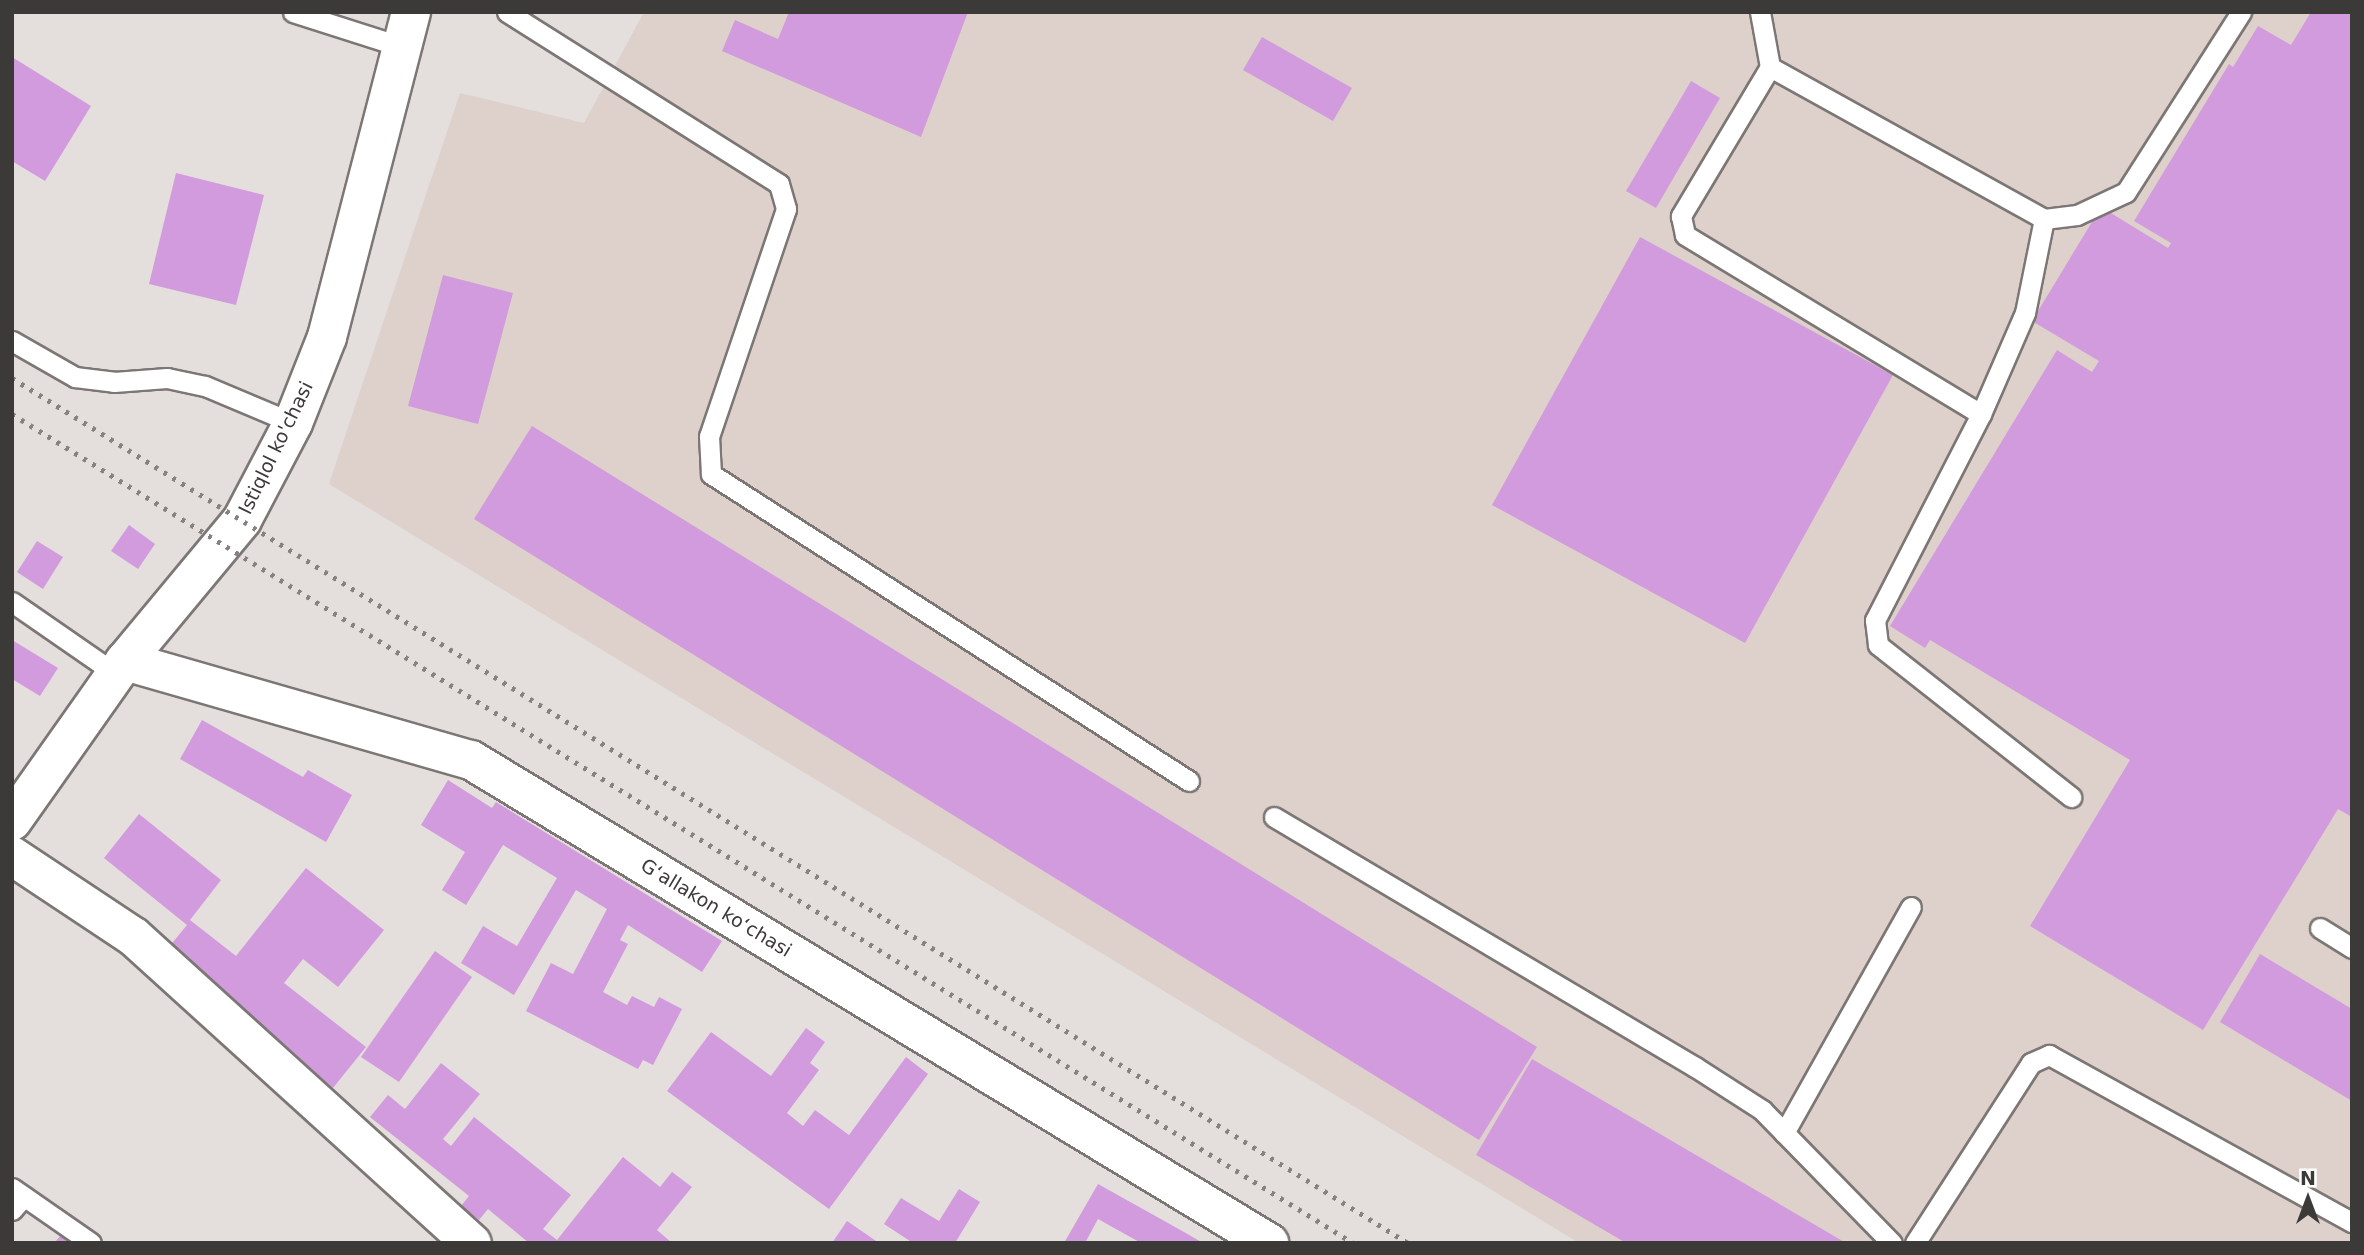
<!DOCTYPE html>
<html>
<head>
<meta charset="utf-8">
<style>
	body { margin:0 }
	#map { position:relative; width:2364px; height:1255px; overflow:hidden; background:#e4dedc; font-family:"DejaVu Sans",sans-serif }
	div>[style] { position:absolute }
	.built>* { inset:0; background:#ded1cb }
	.building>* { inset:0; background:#d29bdd }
	.roads { filter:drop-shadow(2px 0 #7c7775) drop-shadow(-2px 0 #7c7775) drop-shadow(0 2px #7c7775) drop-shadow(0 -2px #7c7775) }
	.lane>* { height:19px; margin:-9.5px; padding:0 9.5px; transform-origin:9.5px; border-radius:9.5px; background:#fff }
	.street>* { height:38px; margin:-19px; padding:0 19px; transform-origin:19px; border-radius:19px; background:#fff }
	.secondary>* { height:38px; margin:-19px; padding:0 19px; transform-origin:19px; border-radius:19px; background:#fff }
	.rail>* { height:5px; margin-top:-2.5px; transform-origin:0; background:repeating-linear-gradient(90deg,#868280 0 3.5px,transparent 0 10.5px) }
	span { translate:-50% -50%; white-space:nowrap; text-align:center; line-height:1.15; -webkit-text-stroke:6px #fff; paint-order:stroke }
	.street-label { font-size:19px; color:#3c3a39 }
	.frame { position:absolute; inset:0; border:14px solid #3c3a39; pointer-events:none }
	.north { position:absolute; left:2273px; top:1164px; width:70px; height:70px; -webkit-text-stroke:5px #fff; paint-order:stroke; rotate:0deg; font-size:19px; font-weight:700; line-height:28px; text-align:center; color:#3c3a39 }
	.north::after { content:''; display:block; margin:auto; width:24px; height:32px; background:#3c3a39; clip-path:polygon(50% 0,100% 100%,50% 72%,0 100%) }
</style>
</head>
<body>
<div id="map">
	<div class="built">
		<i style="clip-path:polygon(644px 12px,2352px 12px,2352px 1243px,1579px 1243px,329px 484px,460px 93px,584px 123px)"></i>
	</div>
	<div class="building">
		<i style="clip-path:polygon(789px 12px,968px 12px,921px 137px,722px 51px,735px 20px,778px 39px)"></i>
		<i style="clip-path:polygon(2311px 12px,2352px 12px,2352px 817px,2338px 809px,2203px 1030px,2030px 926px,2130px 760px,1930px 640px,1925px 648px,1890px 626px,2057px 350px,2092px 372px,2099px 361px,2032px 321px,2101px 207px,2168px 248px,2171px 243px,2134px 221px,2229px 64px,2233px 67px,2258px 26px,2291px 45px)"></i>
		<i style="clip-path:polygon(1262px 37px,1352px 88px,1333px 121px,1243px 70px)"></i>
		<i style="clip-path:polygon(12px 57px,91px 106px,45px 181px,12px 161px)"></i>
		<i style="clip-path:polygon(1691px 81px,1720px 98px,1656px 208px,1626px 191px)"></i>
		<i style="clip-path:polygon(176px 173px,264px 195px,236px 305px,149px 284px)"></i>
		<i style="clip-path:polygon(1640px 237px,1893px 375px,1745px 643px,1492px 505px)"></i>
		<i style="clip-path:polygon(443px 275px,513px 293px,478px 424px,408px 406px)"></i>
		<i style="clip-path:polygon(532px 426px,1537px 1047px,1479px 1140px,474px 519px)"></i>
		<i style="clip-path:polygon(129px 525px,155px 544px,138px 569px,111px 551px)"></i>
		<i style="clip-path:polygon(37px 541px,63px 557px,43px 589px,17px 572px)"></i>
		<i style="clip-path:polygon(12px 640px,58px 668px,40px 696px,12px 679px)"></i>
		<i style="clip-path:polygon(202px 720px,303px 777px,308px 770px,352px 795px,326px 842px,180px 759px)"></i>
		<i style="clip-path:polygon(448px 780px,492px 808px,496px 802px,722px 941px,702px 972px,628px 925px,620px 940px,628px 944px,603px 992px,627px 1005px,632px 996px,654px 1007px,659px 997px,682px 1009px,653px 1065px,643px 1060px,638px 1069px,526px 1011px,551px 963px,573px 974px,607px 909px,576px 890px,514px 995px,461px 963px,483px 926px,517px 946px,557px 878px,503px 845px,466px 905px,442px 890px,465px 852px,421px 825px)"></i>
		<i style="clip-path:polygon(139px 814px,221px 880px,190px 920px,236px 956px,306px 868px,384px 930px,338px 987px,303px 959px,284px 983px,366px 1047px,333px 1088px,164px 953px,187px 925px,104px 858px)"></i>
		<i style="clip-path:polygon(435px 951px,472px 977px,399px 1082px,361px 1057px)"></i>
		<i style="clip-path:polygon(2260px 954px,2352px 1009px,2352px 1101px,2220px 1022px)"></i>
		<i style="clip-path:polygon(806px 1028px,825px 1042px,810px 1063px,819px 1070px,787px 1113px,803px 1126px,815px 1110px,849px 1135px,906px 1057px,928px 1074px,829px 1209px,667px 1091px,711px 1032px,771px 1076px)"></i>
		<i style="clip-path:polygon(1532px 1059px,1846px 1243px,1626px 1243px,1476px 1155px)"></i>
		<i style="clip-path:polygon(441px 1063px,480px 1094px,443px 1139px,451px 1146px,474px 1117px,571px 1195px,543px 1229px,557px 1240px,623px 1157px,660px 1187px,672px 1172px,692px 1187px,657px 1230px,672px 1243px,529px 1243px,488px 1209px,479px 1220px,461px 1206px,469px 1196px,370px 1117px,388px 1095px,405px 1109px)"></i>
		<i style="clip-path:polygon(1098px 1184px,1184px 1232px,1203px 1243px,1141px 1243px,1098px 1219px,1085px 1243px,1064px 1243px)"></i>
		<i style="clip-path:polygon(959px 1189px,980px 1202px,955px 1243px,913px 1243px,884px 1224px,901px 1198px,939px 1221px)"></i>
		<i style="clip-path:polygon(847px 1221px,879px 1243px,832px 1243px)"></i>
		<i style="clip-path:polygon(68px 1227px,85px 1243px,54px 1243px)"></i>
	</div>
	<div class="roads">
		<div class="lane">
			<i style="left:293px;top:12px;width:115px;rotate:17.7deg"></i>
			<i style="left:507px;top:12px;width:322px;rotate:32.3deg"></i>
			<i style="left:779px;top:184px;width:26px;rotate:74deg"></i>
			<i style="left:786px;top:209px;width:240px;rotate:108.7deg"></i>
			<i style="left:709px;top:436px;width:38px;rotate:87deg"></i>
			<i style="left:711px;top:474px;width:568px;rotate:32.71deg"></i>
			<i style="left:1760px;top:12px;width:56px;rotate:79.7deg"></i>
			<i style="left:1770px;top:67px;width:313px;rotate:29deg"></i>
			<i style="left:2044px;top:219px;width:33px;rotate:-7deg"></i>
			<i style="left:2077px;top:215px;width:54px;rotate:-25.1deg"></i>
			<i style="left:2126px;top:192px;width:214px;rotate:-57.4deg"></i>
			<i style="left:1770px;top:67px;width:174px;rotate:120.9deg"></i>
			<i style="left:1681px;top:216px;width:19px;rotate:78deg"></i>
			<i style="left:1685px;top:235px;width:346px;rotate:31.2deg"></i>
			<i style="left:1981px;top:414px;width:232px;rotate:117.2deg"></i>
			<i style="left:1875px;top:620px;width:25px;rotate:83deg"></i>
			<i style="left:1878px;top:645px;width:246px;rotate:38.2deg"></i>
			<i style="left:12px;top:341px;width:73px;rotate:29.7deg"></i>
			<i style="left:75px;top:377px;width:39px;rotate:7deg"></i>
			<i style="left:114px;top:382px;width:53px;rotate:-4.3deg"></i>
			<i style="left:167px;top:378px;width:39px;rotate:12deg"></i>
			<i style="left:205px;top:386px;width:95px;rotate:22.8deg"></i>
			<i style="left:1981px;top:414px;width:110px;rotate:-66.5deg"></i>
			<i style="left:2025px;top:313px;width:96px;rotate:-78.6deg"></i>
			<i style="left:12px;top:602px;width:126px;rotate:34.7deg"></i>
			<i style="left:1274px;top:817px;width:490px;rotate:30.7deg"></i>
			<i style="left:1695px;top:1067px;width:80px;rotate:32.7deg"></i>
			<i style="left:1762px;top:1110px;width:186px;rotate:45.7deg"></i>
			<i style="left:2320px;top:928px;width:38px;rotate:32deg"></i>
			<i style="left:1784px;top:1133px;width:259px;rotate:-60.7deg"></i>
			<i style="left:12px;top:1188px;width:96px;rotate:34.8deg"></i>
			<i style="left:12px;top:1210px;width:18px;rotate:-49deg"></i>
			<i style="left:1915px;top:1243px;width:214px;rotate:-57.2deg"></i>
			<i style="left:2031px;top:1063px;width:20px;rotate:-24deg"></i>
			<i style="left:2049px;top:1055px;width:346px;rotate:28.9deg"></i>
		</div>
		<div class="street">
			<i style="left:125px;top:661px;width:360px;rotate:16deg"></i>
			<i style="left:471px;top:760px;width:933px;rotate:31.18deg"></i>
			<i style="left:12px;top:856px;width:146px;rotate:33.6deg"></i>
			<i style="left:134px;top:937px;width:456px;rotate:42.2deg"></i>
		</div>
		<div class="secondary">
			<i style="left:12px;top:821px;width:196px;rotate:-54.8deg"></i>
			<i style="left:125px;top:661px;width:183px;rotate:-50.3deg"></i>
			<i style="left:242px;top:520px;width:110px;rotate:-62.3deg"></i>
			<i style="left:293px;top:423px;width:92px;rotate:-68.4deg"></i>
			<i style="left:327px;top:337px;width:336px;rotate:-75.5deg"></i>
		</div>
	</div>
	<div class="rail">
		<i style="left:12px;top:378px;width:1642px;rotate:31.78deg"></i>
		<i style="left:12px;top:414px;width:1577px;rotate:31.72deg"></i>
	</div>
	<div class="street-label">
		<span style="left:276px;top:448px;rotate:-64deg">Istiqlol ko'chasi</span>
		<span style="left:716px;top:908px;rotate:31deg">Gʻallakon koʻchasi</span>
	</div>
	<div class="frame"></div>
	<div class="north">N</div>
</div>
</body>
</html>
